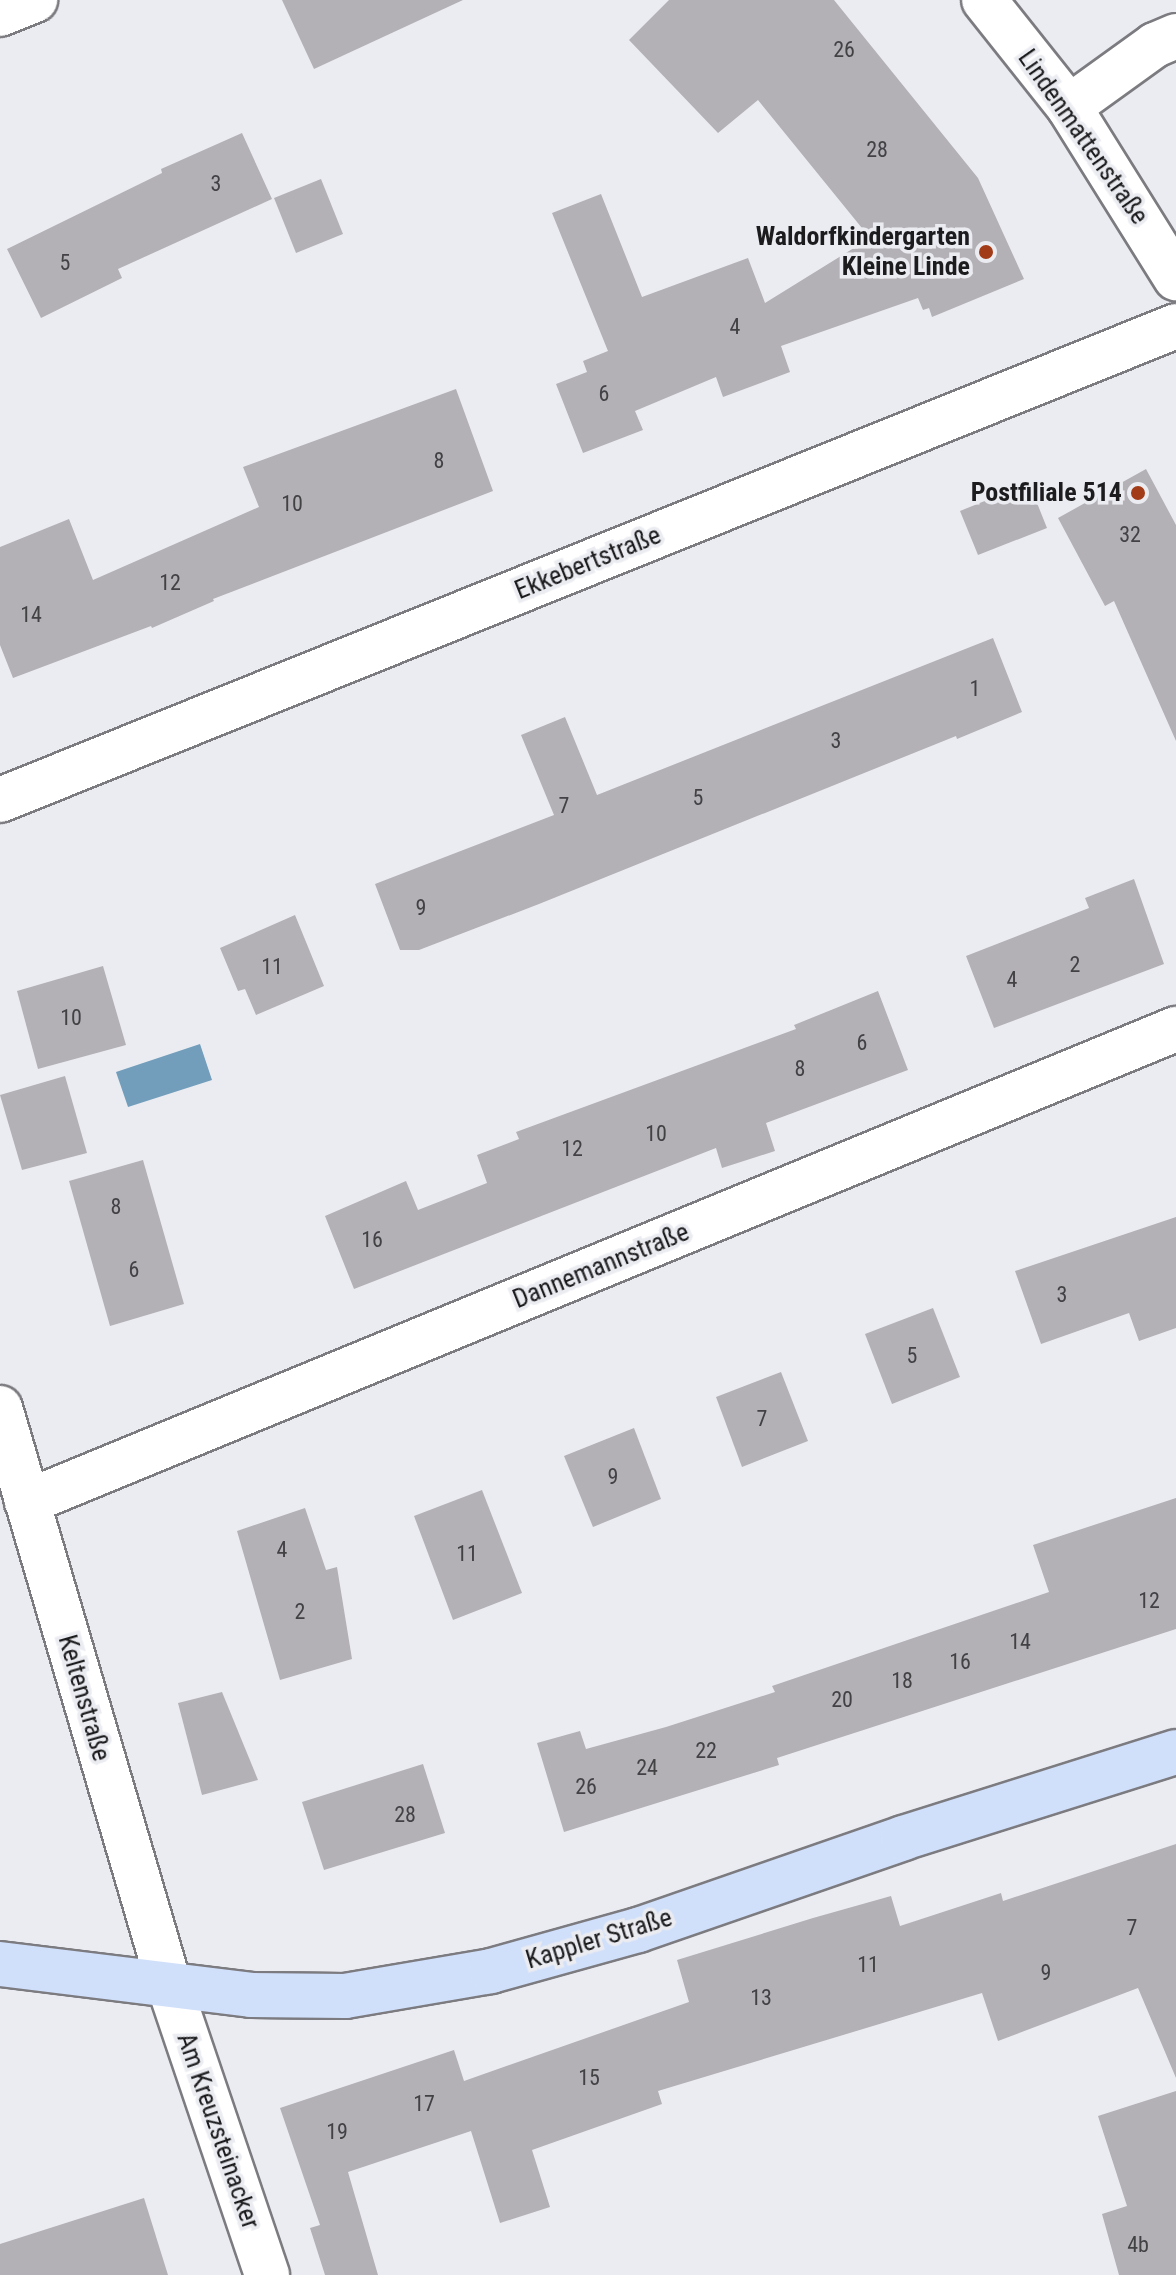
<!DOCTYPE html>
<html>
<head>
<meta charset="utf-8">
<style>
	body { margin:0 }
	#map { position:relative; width:1176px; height:2275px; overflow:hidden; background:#ebecf1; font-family:"Roboto Condensed",sans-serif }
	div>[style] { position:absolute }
	.water>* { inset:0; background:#729ebc }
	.building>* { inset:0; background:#b3b1b6 }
	.roads { filter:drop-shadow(2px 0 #7b7b80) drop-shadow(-2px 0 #7b7b80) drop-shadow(0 2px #7b7b80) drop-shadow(0 -2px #7b7b80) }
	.street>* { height:44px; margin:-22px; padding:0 22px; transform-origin:22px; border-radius:22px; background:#fff }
	.secondary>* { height:44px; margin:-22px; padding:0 22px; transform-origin:22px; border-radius:22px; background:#d1e0fa }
	.dots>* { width:22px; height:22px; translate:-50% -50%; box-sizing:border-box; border:4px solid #ebecf1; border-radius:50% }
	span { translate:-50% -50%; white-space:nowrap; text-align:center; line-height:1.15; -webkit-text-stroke:7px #ebecf1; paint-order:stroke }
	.number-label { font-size:22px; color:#424144 }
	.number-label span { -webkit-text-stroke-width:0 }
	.street-label { font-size:26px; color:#1c1c1e }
	.poi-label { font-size:26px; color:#1c1c1e; font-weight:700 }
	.right { translate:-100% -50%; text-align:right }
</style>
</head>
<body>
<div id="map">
	<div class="water">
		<i style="clip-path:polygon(200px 1044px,212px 1080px,128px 1107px,116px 1072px)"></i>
	</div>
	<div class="building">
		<i style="clip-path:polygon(282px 0,463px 0,314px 69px)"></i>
		<i style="clip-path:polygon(669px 0,834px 0,978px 178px,1024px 279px,932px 317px,929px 308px,923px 310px,918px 298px,781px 346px,790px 372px,723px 397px,716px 377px,635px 411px,643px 430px,583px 453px,556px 384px,587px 372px,583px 361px,608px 351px,552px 213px,601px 194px,642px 297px,748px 258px,765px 303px,870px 238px,758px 100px,718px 133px,629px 40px)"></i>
		<i style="clip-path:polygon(242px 133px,272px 199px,118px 269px,122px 278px,41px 318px,7px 249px,162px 173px,161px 169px)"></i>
		<i style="clip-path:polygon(321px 179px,343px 234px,296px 253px,274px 198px)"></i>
		<i style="clip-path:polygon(456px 389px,493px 491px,213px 599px,214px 601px,152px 628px,151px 626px,13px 678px,0 645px,0 547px,69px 519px,93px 580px,259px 507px,243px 467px)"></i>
		<i style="clip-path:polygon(1146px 469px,1176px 525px,1176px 741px,1114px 601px,1105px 606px,1058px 518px)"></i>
		<i style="clip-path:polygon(1029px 483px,1047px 528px,978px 555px,960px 511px)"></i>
		<i style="clip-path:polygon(993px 638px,1022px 712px,957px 739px,956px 736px,539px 904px,419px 950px,400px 950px,375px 884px,554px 815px,521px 735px,565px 717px,597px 795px)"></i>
		<i style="clip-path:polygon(1134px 879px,1164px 964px,994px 1028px,966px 956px,1089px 908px,1085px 898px)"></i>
		<i style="clip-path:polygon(295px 915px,324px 986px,256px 1015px,245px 989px,238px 991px,220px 948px)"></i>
		<i style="clip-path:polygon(103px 966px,126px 1045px,38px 1069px,17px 991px)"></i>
		<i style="clip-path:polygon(878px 991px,908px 1070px,766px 1123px,775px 1151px,722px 1168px,716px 1148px,354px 1289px,325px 1216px,406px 1181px,418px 1210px,487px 1183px,477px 1155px,519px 1139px,516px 1132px,796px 1029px,794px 1025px)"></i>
		<i style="clip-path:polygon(65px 1076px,87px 1153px,22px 1170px,0 1095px)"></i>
		<i style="clip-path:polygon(143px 1160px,184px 1304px,110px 1326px,69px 1181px)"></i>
		<i style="clip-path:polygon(1176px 1217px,1176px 1328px,1139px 1341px,1129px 1313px,1041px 1344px,1015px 1271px)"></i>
		<i style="clip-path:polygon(933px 1308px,960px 1377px,892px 1404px,865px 1334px)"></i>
		<i style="clip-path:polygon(781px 1372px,808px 1441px,742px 1467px,716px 1397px)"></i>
		<i style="clip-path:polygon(634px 1428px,661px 1499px,593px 1527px,564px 1456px)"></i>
		<i style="clip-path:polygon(482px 1490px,522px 1593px,453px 1620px,414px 1516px)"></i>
		<i style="clip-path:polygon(1176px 1498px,1176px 1629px,777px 1758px,779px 1765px,564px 1832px,537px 1743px,580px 1731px,586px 1749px,666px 1727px,775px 1692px,772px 1686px,1049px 1592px,1033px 1545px)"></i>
		<i style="clip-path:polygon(305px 1508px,326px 1570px,337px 1567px,352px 1659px,280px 1680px,237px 1531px)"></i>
		<i style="clip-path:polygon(222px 1692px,258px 1780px,202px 1795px,178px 1703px)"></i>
		<i style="clip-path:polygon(423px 1764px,445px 1833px,324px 1870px,302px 1802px)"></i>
		<i style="clip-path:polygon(1176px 1844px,1176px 2078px,1138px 1988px,998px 2041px,982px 1993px,658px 2091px,662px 2104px,532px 2150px,550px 2207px,500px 2223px,471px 2131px,348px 2172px,378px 2275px,325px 2275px,310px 2228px,320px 2225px,280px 2108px,454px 2050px,464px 2081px,689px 2002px,677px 1960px,813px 1918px,891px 1896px,900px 1926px,1001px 1893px,1003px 1901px)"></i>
		<i style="clip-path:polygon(1176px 2091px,1176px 2275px,1119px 2275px,1102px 2214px,1127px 2206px,1098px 2116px)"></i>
		<i style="clip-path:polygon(144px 2198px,168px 2275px,0 2275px,0 2244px)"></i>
	</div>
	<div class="roads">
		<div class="street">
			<i style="left:984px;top:0;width:137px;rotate:51.5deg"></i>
			<i style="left:1069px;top:107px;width:202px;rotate:58deg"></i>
			<i style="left:0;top:14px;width:38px;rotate:-22deg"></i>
			<i style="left:1069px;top:107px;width:106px;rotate:-35.8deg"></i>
			<i style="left:1155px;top:45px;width:23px;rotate:-23deg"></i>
			<i style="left:0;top:800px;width:1268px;rotate:-21.95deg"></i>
			<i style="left:0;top:1408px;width:604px;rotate:73.66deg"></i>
			<i style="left:170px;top:1988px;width:303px;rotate:71.3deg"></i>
			<i style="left:27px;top:1502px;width:1243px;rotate:-22.38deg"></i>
		</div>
		<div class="secondary">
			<i style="left:0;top:1964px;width:253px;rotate:7deg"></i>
			<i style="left:251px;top:1995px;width:94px;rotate:0.6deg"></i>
			<i style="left:345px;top:1996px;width:148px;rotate:-9.7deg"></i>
			<i style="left:491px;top:1971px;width:153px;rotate:-15.6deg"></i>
			<i style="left:638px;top:1930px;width:281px;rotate:-19.1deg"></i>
			<i style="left:903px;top:1838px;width:286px;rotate:-17.5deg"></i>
		</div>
	</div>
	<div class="dots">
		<i style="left:986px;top:252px;background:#a23b18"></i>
		<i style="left:1138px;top:493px;background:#a23b18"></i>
	</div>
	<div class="number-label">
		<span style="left:844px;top:50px">26</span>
		<span style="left:877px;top:150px">28</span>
		<span style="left:216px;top:184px">3</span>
		<span style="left:65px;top:263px">5</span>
		<span style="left:735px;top:327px">4</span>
		<span style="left:604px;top:394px">6</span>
		<span style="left:439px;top:461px">8</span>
		<span style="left:292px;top:504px">10</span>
		<span style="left:1130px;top:535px">32</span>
		<span style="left:170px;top:583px">12</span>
		<span style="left:31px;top:615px">14</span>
		<span style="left:975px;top:689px">1</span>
		<span style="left:836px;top:741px">3</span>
		<span style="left:698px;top:798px">5</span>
		<span style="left:564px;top:806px">7</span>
		<span style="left:421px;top:908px">9</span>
		<span style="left:1075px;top:965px">2</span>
		<span style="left:272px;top:967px">11</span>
		<span style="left:1012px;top:980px">4</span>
		<span style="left:71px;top:1018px">10</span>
		<span style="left:862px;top:1043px">6</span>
		<span style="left:800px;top:1069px">8</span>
		<span style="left:656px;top:1134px">10</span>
		<span style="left:572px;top:1149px">12</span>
		<span style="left:116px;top:1207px">8</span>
		<span style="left:372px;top:1240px">16</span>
		<span style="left:134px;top:1270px">6</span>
		<span style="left:1062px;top:1295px">3</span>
		<span style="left:912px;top:1356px">5</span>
		<span style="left:762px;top:1419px">7</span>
		<span style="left:613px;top:1477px">9</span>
		<span style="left:282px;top:1550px">4</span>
		<span style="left:467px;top:1554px">11</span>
		<span style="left:1149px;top:1601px">12</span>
		<span style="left:300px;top:1612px">2</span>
		<span style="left:1020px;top:1642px">14</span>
		<span style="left:960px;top:1662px">16</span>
		<span style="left:902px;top:1681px">18</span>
		<span style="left:842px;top:1700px">20</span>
		<span style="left:706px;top:1751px">22</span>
		<span style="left:647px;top:1768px">24</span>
		<span style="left:586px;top:1787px">26</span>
		<span style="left:405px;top:1815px">28</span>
		<span style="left:1132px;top:1928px">7</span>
		<span style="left:868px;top:1965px">11</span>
		<span style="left:1046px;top:1973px">9</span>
		<span style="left:761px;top:1998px">13</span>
		<span style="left:589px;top:2078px">15</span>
		<span style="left:424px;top:2104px">17</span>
		<span style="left:337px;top:2132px">19</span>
		<span style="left:1138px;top:2245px">4b</span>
	</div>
	<div class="street-label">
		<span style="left:1083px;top:137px;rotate:55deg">Lindenmattenstraße</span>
		<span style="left:588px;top:563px;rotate:-22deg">Ekkebertstraße</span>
		<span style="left:601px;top:1266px;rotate:-22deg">Dannemannstraße</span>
		<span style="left:84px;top:1698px;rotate:74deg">Keltenstraße</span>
		<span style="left:599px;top:1939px;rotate:-17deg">Kappler Straße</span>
		<span style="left:218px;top:2131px;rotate:71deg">Am Kreuzsteinacker</span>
	</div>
	<div class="poi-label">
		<span class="right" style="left:970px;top:252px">Waldorfkindergarten<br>Kleine Linde</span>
		<span class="right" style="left:1122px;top:493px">Postfiliale 514</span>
	</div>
</div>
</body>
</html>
